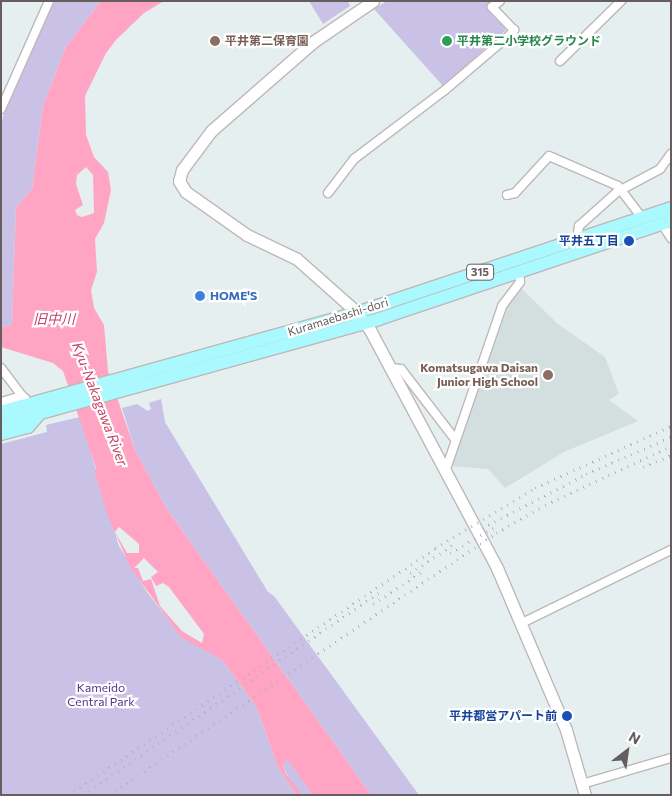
<!DOCTYPE html>
<html>
<head>
<meta charset="utf-8">
<style>
	body { margin:0 }
	#map { position:relative; width:672px; height:796px; overflow:hidden; background:#e5efef; font-family:Commissioner,"Noto Sans JP",sans-serif }
	div>[style] { position:absolute }
	.education>* { inset:0; background:#d3dfdf }
	.green>* { inset:0; background:#cac1e7 }
	.water>* { inset:0; background:#ffa5c3 }
	.roads { filter:drop-shadow(1px 0 #bfb7b8) drop-shadow(-1px 0 #bfb7b8) drop-shadow(0 1px #bfb7b8) drop-shadow(0 -1px #bfb7b8) }
	.street>* { height:8px; margin:-4px; padding:0 4px; transform-origin:4px; border-radius:4px; background:#fff }
	.secondary>* { height:11px; margin:-5.5px; padding:0 5.5px; transform-origin:5.5px; border-radius:5.5px; background:#fff }
	.primary>* { height:12px; margin:-6px; padding:0 6px; transform-origin:6px; border-radius:6px; background:#aaf9ff }
	.rail>* { height:2.5px; margin-top:-1.25px; transform-origin:0; background:repeating-linear-gradient(90deg,#b6b5b5 0 1px,transparent 0 7px) }
	.dots>* { width:14px; height:14px; translate:-50% -50%; box-sizing:border-box; border:2px solid #fff; border-radius:50% }
	span { translate:-50% -50%; white-space:nowrap; text-align:center; line-height:1.15; -webkit-text-stroke:4.5px #fff; paint-order:stroke }
	.shield-label span { padding:1px 4px; background:#fff; border:1px solid; border-radius:4px; -webkit-text-stroke-width:0 }
	.shield-label { font-size:11px; color:#655d5e; font-weight:700 }
	.education-label { font-size:12px; color:#785e54; font-weight:700 }
	.left { translate:0 -50%; text-align:left }
	.right { translate:-100% -50%; text-align:right }
	.leisure-label { font-size:12px; color:#27864d; font-weight:700 }
	.transit-label { font-size:12px; color:#164399; font-weight:700 }
	.shop-label { font-size:12px; color:#366cbe; font-weight:700 }
	.street-label { font-size:12px; color:#655d5e }
	.park-label { font-size:12px; color:#4e368a }
	.water-label { font-size:14px; color:#c44666; font-style:italic }
	.frame { position:absolute; inset:0; border:2px solid #655d5e; pointer-events:none }
	.north { position:absolute; left:602px; top:726px; width:50px; height:50px; -webkit-text-stroke:4px #fff; paint-order:stroke; rotate:30deg; font-size:14px; font-weight:700; line-height:20px; text-align:center; color:#655d5e }
	.north::after { content:''; display:block; margin:auto; width:18px; height:22px; background:#655d5e; clip-path:polygon(50% 0,100% 100%,50% 72%,0 100%) }
</style>
</head>
<body>
<div id="map">
	<div class="education">
		<i style="clip-path:polygon(522px 289px,558px 324px,605px 357px,619px 394px,609px 400px,638px 421px,564px 452px,505px 488px,488px 469px,451px 466px,509px 304px)"></i>
	</div>
	<div class="green">
		<i style="clip-path:polygon(55px 1px,101px 1px,66px 47px,43px 106px,32px 189px,16px 208px,12px 325px,1px 327px,1px 124px,8px 101px)"></i>
		<i style="clip-path:polygon(309px 1px,348px 1px,350px 6px,323px 24px)"></i>
		<i style="clip-path:polygon(387px 1px,493px 1px,488px 9px,506px 30px,443px 86px,374px 9px)"></i>
		<i style="clip-path:polygon(161px 399px,165px 422px,268px 592px,274px 596px,419px 795px,371px 795px,168px 511px,135px 450px,122px 408px,137px 404px,148px 411px,151px 409px,149px 403px)"></i>
		<i style="clip-path:polygon(80px 417px,119px 546px,147px 592px,181px 636px,222px 660px,229px 669px,257px 708px,278px 767px,296px 795px,1px 795px,1px 444px,47px 432px,46px 425px)"></i>
		<i style="clip-path:polygon(287px 759px,289px 760px,313px 795px,302px 795px,291px 784px,283px 765px)"></i>
	</div>
	<div class="water">
		<i style="clip-path:polygon(evenodd,101px 1px,164px 1px,144px 13px,116px 40px,106px 53px,85px 96px,86px 135px,94px 157px,108px 172px,111px 190px,104px 223px,95px 239px,97px 272px,91px 290px,94px 308px,104px 325px,108px 371px,135px 450px,168px 511px,371px 795px,313px 795px,287px 759px,283px 765px,286px 774px,302px 795px,296px 795px,278px 767px,257px 708px,229px 669px,222px 660px,181px 637px,130px 567px,108px 516px,95px 473px,96px 468px,63px 371px,53px 363px,1px 347px,1px 327px,12px 325px,16px 208px,32px 189px,43px 106px,66px 47px,101px 1px,86px 167px,93px 175px,94px 213px,82px 217px,77px 215px,75px 210px,83px 205px,76px 184px,77px 175px,86px 167px,101px 1px,119px 527px,139px 544px,139px 553px,127px 553px,115px 532px,119px 527px,101px 1px,144px 558px,158px 572px,151px 577px,156px 586px,163px 583px,169px 587px,204px 634px,202px 643px,182px 631px,160px 606px,151px 579px,143px 581px,138px 568px,134px 568px,144px 558px)"></i>
	</div>
	<div class="roads">
		<div class="street">
			<i style="left:560px;top:61px;width:86px;rotate:-44.5deg"></i>
			<i style="left:1px;top:109px;width:118px;rotate:-66deg"></i>
			<i style="left:328px;top:193px;width:43px;rotate:-52.6deg"></i>
			<i style="left:354px;top:159px;width:114px;rotate:-37.2deg"></i>
			<i style="left:445px;top:90px;width:88px;rotate:-40.4deg"></i>
			<i style="left:512px;top:33px;width:4px;rotate:-56deg"></i>
			<i style="left:514px;top:30px;width:32px;rotate:-134deg"></i>
			<i style="left:492px;top:7px;width:10px;rotate:-37deg"></i>
			<i style="left:507px;top:195px;width:8px;rotate:-14deg"></i>
			<i style="left:515px;top:193px;width:50px;rotate:-47.4deg"></i>
			<i style="left:549px;top:156px;width:75px;rotate:23.5deg"></i>
			<i style="left:618px;top:186px;width:39px;rotate:53deg"></i>
			<i style="left:662px;top:224px;width:17px;rotate:57deg"></i>
			<i style="left:577px;top:240px;width:14px;rotate:-82deg"></i>
			<i style="left:579px;top:226px;width:51px;rotate:-41.8deg"></i>
			<i style="left:617px;top:192px;width:49px;rotate:-28.1deg"></i>
			<i style="left:660px;top:169px;width:19px;rotate:-54deg"></i>
			<i style="left:1px;top:368px;width:35px;rotate:53deg"></i>
			<i style="left:391px;top:368px;width:10px;rotate:6deg"></i>
			<i style="left:401px;top:369px;width:88px;rotate:52.4deg"></i>
			<i style="left:1px;top:402px;width:22px;rotate:-16deg"></i>
			<i style="left:22px;top:396px;width:4px;rotate:34deg"></i>
			<i style="left:445px;top:472px;width:176px;rotate:-71deg"></i>
			<i style="left:502px;top:306px;width:30px;rotate:-53deg"></i>
			<i style="left:520px;top:282px;width:10px;rotate:-96deg"></i>
			<i style="left:522px;top:623px;width:166px;rotate:-26.1deg"></i>
			<i style="left:582px;top:784px;width:93px;rotate:-16.3deg"></i>
		</div>
		<div class="secondary">
			<i style="left:373px;top:1px;width:73px;rotate:145.7deg"></i>
			<i style="left:313px;top:42px;width:135px;rotate:138.9deg"></i>
			<i style="left:211px;top:131px;width:49px;rotate:126.6deg"></i>
			<i style="left:182px;top:170px;width:11px;rotate:105deg"></i>
			<i style="left:179px;top:181px;width:13px;rotate:58deg"></i>
			<i style="left:186px;top:192px;width:75px;rotate:35.2deg"></i>
			<i style="left:247px;top:235px;width:55px;rotate:25.6deg"></i>
			<i style="left:297px;top:259px;width:72px;rotate:41.6deg"></i>
			<i style="left:351px;top:307px;width:30px;rotate:50deg"></i>
			<i style="left:370px;top:330px;width:270px;rotate:61.9deg"></i>
			<i style="left:497px;top:568px;width:176px;rotate:66.9deg"></i>
			<i style="left:566px;top:730px;width:68px;rotate:73.7deg"></i>
		</div>
		<div class="primary">
			<i style="left:1px;top:412px;width:369px;rotate:-15.6deg"></i>
			<i style="left:356px;top:313px;width:332px;rotate:-18.4deg"></i>
			<i style="left:1px;top:424px;width:392px;rotate:-15.5deg"></i>
			<i style="left:379px;top:319px;width:308px;rotate:-18.6deg"></i>
			<i style="left:1px;top:434px;width:28px;rotate:-15deg"></i>
			<i style="left:28px;top:427px;width:18px;rotate:-49deg"></i>
		</div>
	</div>
	<div class="rail">
		<i style="left:643px;top:467px;width:30px;rotate:-23deg"></i>
		<i style="left:482px;top:528px;width:117px;rotate:-27.4deg"></i>
		<i style="left:586px;top:474px;width:93px;rotate:-23.5deg"></i>
		<i style="left:450px;top:553px;width:50px;rotate:-30.2deg"></i>
		<i style="left:410px;top:573px;width:53px;rotate:-33.4deg"></i>
		<i style="left:373px;top:604px;width:58px;rotate:-33.7deg"></i>
		<i style="left:68px;top:795px;width:442px;rotate:-33.9deg"></i>
		<i style="left:435px;top:548px;width:117px;rotate:-31deg"></i>
		<i style="left:535px;top:488px;width:149px;rotate:-24.5deg"></i>
		<i style="left:83px;top:795px;width:358px;rotate:-34.4deg"></i>
		<i style="left:109px;top:795px;width:467px;rotate:-34.1deg"></i>
		<i style="left:496px;top:533px;width:56px;rotate:-29.7deg"></i>
		<i style="left:545px;top:505px;width:139px;rotate:-25.1deg"></i>
	</div>
	<div class="dots">
		<i style="left:215px;top:41px;background:#8d6e63"></i>
		<i style="left:447px;top:41px;background:#2e9e5b"></i>
		<i style="left:629px;top:241px;background:#1a4fb4"></i>
		<i style="left:200px;top:296px;background:#3f7fe0"></i>
		<i style="left:548px;top:375px;background:#8d6e63"></i>
		<i style="left:567px;top:716px;background:#1a4fb4"></i>
	</div>
	<div class="shield-label">
		<span style="left:480px;top:272px">315</span>
	</div>
	<div class="education-label">
		<span class="left" style="left:225px;top:41px">平井第二保育園</span>
		<span class="right" style="left:538px;top:375px">Komatsugawa Daisan<br>Junior High School</span>
	</div>
	<div class="leisure-label">
		<span class="left" style="left:457px;top:41px">平井第二小学校グラウンド</span>
	</div>
	<div class="transit-label">
		<span class="right" style="left:619px;top:241px">平井五丁目</span>
		<span class="right" style="left:557px;top:716px">平井都営アパート前</span>
	</div>
	<div class="shop-label">
		<span class="left" style="left:210px;top:296px">HOME'S</span>
	</div>
	<div class="street-label">
		<span style="left:338px;top:317px;rotate:-17deg">Kuramaebashi-dori</span>
	</div>
	<div class="park-label">
		<span style="left:101px;top:695px">Kameido<br>Central Park</span>
	</div>
	<div class="water-label">
		<span style="left:54px;top:319px">旧中川</span>
		<span style="left:100px;top:404px;rotate:69deg">Kyu-Nakagawa River</span>
	</div>
	<div class="frame"></div>
	<div class="north">N</div>
</div>
</body>
</html>
